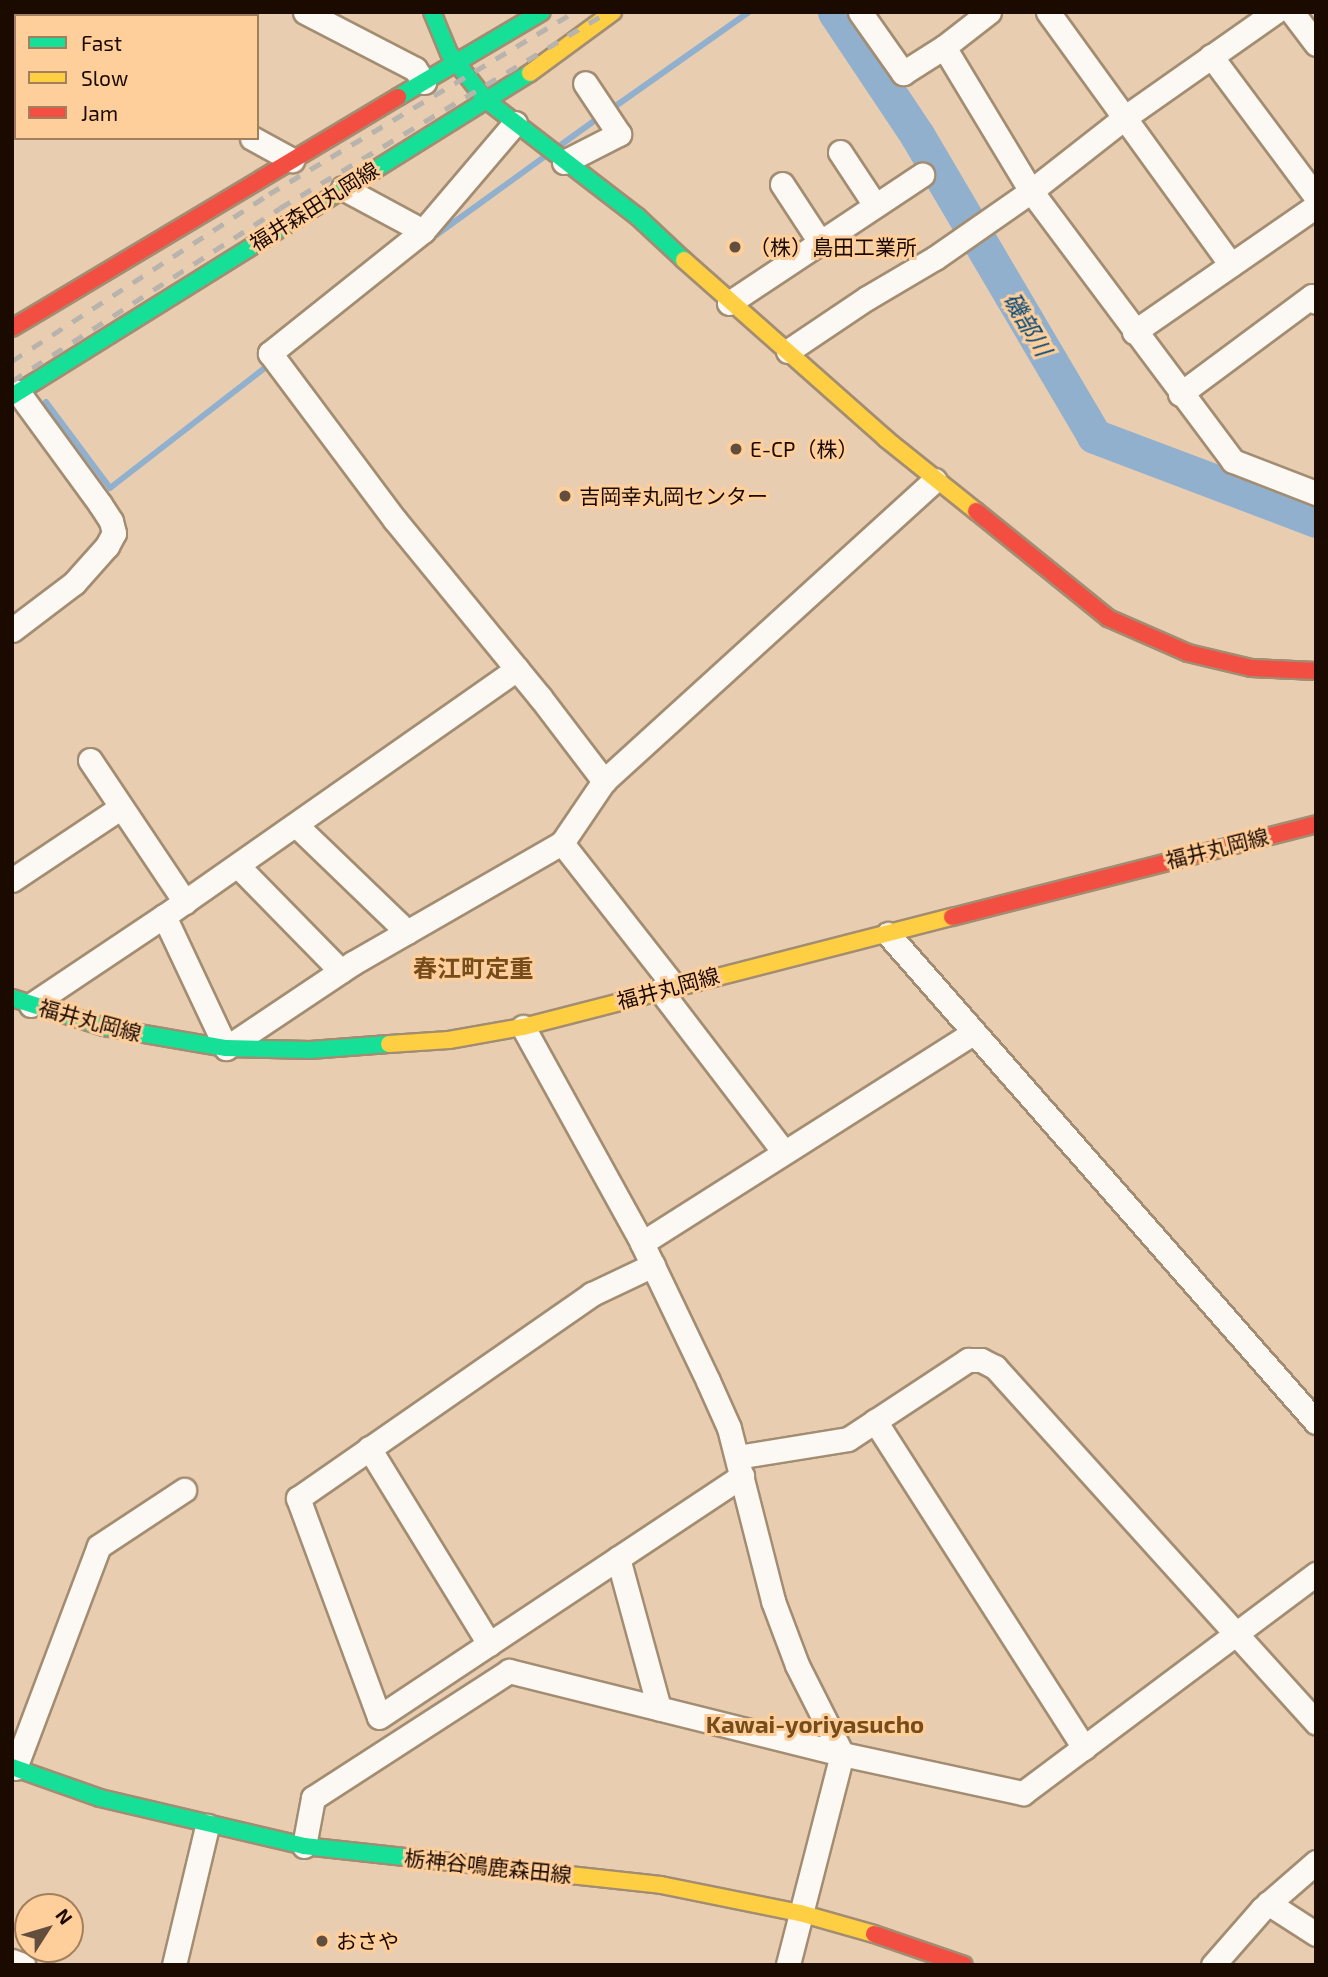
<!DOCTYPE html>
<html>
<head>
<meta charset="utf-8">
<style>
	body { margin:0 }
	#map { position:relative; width:1328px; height:1977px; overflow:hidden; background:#e8cdb1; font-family:"Exo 2","Noto Sans JP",sans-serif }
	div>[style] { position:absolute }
	.stream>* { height:6px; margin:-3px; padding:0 3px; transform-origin:3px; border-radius:3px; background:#91b0cd }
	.river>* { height:35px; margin:-17.5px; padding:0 17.5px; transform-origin:17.5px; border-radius:17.5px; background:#91b0cd }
	.roads { filter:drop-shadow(2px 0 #a38d72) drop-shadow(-2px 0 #a38d72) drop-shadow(0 2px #a38d72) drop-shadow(0 -2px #a38d72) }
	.street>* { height:23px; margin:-11.5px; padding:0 11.5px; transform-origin:11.5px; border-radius:11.5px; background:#fcf8f3 }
	.fast>* { height:16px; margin:-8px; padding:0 8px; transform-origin:8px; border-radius:8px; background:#16e098 }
	.slow>* { height:16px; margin:-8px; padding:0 8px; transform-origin:8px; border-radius:8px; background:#ffcf43 }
	.jam>* { height:16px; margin:-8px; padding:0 8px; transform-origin:8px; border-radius:8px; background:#f24e42 }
	.rail>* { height:5px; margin-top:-2.5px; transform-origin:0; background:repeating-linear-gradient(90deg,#b9b3ad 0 12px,transparent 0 24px) }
	.dots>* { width:19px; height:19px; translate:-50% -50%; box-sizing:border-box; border:4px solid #fece9b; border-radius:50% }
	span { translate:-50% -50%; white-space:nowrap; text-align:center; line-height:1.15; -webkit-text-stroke:6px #fece9b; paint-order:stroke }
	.street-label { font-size:21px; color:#1b0a00 }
	.poi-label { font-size:21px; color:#1b0a00 }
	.left { translate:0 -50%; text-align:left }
	.water-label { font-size:23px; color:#014576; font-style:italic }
	.quarter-label { font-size:24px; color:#764d1a; font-weight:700 }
	.frame { position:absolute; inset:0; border:14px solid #1b0a00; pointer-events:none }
	.legend { position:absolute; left:14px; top:14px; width:245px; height:126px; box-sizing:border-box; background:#fece9b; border:2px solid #a3805d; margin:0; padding:9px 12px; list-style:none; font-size:21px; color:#1b0a00 }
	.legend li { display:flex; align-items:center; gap:14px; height:35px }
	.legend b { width:35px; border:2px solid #a3805d }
	.north { position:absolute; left:14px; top:1893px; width:70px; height:70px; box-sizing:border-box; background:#fece9b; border:2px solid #a3805d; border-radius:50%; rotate:53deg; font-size:19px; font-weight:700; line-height:28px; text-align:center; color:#1b0a00 }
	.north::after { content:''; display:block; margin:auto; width:24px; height:32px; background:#634e3e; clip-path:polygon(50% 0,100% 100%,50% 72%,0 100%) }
</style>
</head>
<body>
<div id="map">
	<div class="stream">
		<i style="left:610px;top:110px;width:170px;rotate:-35.2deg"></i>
		<i style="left:562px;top:144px;width:48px;rotate:-35.7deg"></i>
		<i style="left:428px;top:241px;width:143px;rotate:-35.9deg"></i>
		<i style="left:46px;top:402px;width:107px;rotate:53.3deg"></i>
		<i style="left:110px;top:488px;width:204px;rotate:-37.8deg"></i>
	</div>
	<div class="river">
		<i style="left:835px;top:12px;width:148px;rotate:56.3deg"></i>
		<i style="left:917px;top:135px;width:349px;rotate:59.5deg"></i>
		<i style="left:1094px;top:436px;width:237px;rotate:20.7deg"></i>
	</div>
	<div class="roads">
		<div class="street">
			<i style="left:305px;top:12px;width:124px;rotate:27.4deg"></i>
			<i style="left:415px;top:69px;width:16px;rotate:55deg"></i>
			<i style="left:860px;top:12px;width:75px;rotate:54.8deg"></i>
			<i style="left:903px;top:73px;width:49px;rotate:-32.4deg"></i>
			<i style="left:944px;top:47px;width:57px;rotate:-37.9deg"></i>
			<i style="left:1048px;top:12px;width:312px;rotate:54.1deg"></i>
			<i style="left:1292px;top:12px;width:40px;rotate:53deg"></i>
			<i style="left:12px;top:31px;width:4px;rotate:27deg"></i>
			<i style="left:944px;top:47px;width:168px;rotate:58.9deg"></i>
			<i style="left:1031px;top:191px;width:337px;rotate:53.2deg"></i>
			<i style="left:1233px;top:461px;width:89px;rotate:21.1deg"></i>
			<i style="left:1211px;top:56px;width:176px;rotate:53.3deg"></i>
			<i style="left:515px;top:123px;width:142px;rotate:130.4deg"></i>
			<i style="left:423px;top:231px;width:196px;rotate:141.4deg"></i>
			<i style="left:270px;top:353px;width:209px;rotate:53.2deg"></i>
			<i style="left:395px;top:520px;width:229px;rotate:50.7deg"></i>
			<i style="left:540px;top:697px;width:106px;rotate:52.7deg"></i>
			<i style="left:252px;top:138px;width:46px;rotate:28.8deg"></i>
			<i style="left:840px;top:152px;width:64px;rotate:56.6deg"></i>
			<i style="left:564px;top:162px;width:62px;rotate:-27deg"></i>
			<i style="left:619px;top:134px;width:61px;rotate:-123.7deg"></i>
			<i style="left:782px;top:184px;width:69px;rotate:56.8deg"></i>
			<i style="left:343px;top:188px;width:91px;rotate:28.3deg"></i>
			<i style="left:729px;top:303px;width:232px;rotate:-33.6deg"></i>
			<i style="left:1134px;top:332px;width:221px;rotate:-34.7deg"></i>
			<i style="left:788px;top:351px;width:95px;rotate:-33.9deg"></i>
			<i style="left:867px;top:298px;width:79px;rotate:-30.5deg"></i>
			<i style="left:935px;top:258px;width:117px;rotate:-34.9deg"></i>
			<i style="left:1031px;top:191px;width:118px;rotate:-38.1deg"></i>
			<i style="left:1124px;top:118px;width:184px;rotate:-35.1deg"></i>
			<i style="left:1180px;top:394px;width:164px;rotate:-36.6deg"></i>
			<i style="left:1312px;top:296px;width:7px;rotate:56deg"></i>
			<i style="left:12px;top:630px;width:78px;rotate:-37.2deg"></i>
			<i style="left:74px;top:583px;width:50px;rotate:-48.3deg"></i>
			<i style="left:107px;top:546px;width:15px;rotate:-62deg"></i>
			<i style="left:114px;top:533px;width:12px;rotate:-104deg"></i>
			<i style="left:111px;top:521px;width:20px;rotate:-123deg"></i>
			<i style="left:100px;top:504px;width:139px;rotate:-126.2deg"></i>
			<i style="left:517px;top:669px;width:431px;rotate:145deg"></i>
			<i style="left:164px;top:916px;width:146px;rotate:64.8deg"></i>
			<i style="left:226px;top:1048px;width:153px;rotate:-33.8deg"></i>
			<i style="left:353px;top:963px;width:241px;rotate:-29.9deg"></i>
			<i style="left:90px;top:760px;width:171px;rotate:56.2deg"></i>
			<i style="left:297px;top:826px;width:153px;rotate:43.9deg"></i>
			<i style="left:238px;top:866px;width:147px;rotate:45.6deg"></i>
			<i style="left:12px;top:880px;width:130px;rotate:-33.7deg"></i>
			<i style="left:888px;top:934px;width:649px;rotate:48.75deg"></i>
			<i style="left:674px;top:986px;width:182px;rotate:-128.1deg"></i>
			<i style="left:562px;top:843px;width:75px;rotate:-55.9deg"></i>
			<i style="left:604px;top:781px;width:447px;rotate:-42.3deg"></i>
			<i style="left:660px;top:990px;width:204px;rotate:52.6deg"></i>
			<i style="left:31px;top:1005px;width:160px;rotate:-33.8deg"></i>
			<i style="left:523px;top:1027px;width:247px;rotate:61.1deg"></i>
			<i style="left:642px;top:1243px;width:153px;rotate:64.4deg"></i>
			<i style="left:708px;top:1381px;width:51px;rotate:65.9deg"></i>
			<i style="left:729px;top:1428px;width:179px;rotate:75.7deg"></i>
			<i style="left:773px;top:1601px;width:68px;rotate:69.4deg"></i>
			<i style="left:797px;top:1665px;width:100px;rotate:63.2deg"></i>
			<i style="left:842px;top:1754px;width:218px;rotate:104.4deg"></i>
			<i style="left:642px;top:1243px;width:393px;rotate:-32.4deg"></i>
			<i style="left:653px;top:1265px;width:68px;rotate:154.6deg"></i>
			<i style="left:592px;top:1294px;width:358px;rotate:145.2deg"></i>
			<i style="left:298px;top:1498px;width:233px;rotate:69.7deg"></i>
			<i style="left:379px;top:1717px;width:436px;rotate:-33.6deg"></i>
			<i style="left:875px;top:1421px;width:388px;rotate:57.4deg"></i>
			<i style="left:369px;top:1448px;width:230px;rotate:58.5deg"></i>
			<i style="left:737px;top:1457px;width:112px;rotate:-9.2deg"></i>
			<i style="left:848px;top:1439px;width:144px;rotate:-33.4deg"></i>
			<i style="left:968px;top:1360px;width:13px"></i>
			<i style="left:981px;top:1360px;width:16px;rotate:27deg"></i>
			<i style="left:995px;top:1367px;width:479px;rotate:47.9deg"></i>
			<i style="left:618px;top:1558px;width:156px;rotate:74.7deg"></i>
			<i style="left:15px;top:1768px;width:237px;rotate:-69.3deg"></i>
			<i style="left:99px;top:1546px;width:102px;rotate:-33.4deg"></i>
			<i style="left:304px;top:1846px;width:49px;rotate:-79.4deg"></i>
			<i style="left:313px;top:1798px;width:234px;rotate:-32.9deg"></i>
			<i style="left:509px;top:1671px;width:343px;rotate:14deg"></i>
			<i style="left:842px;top:1754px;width:185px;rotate:12.2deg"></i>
			<i style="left:1023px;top:1793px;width:366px;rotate:-36.8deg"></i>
			<i style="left:1268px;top:1903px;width:57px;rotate:32.9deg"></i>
			<i style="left:12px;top:1961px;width:12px;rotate:20deg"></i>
			<i style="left:174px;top:1965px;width:143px;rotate:-76.6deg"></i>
			<i style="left:1213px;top:1965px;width:74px;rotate:-48.8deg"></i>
			<i style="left:1262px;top:1909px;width:72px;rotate:-41deg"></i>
		</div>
		<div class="fast">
			<i style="left:432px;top:12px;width:44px;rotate:67.5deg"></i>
			<i style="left:449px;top:53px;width:60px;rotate:51.8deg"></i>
			<i style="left:486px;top:100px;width:192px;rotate:37.6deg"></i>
			<i style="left:638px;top:217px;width:63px;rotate:43.1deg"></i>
			<i style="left:398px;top:97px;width:167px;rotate:-30.6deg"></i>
			<i style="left:12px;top:396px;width:610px;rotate:-31.95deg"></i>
			<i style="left:12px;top:998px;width:96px;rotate:17.5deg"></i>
			<i style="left:104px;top:1027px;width:124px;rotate:9.8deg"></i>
			<i style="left:226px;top:1048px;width:84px;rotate:1.4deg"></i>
			<i style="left:310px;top:1050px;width:79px;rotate:-4.3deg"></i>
			<i style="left:12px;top:1767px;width:93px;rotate:19.4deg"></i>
			<i style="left:100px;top:1798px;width:210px;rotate:13.2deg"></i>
			<i style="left:304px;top:1846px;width:129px;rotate:6.2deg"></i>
		</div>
		<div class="slow">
			<i style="left:530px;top:73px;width:103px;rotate:-36.3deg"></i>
			<i style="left:684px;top:260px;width:270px;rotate:41.5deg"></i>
			<i style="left:886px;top:439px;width:115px;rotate:38.7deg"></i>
			<i style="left:389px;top:1044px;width:60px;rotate:-3.8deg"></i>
			<i style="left:449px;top:1040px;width:75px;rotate:-10deg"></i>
			<i style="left:523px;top:1027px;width:443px;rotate:-14.4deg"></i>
			<i style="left:432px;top:1860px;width:230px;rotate:6.2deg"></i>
			<i style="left:661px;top:1885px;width:142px;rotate:11.4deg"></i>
			<i style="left:800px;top:1913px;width:77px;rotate:15.8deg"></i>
		</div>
		<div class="jam">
			<i style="left:12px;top:328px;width:450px;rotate:-30.9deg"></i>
			<i style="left:976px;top:511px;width:170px;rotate:39deg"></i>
			<i style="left:1108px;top:618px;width:87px;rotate:23.6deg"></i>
			<i style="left:1188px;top:653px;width:65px;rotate:13.4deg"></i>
			<i style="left:1251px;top:668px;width:65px;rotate:2.6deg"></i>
			<i style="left:952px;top:917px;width:376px;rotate:-14.3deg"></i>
			<i style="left:874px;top:1934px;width:95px;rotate:19deg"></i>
		</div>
	</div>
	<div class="rail">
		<i style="left:12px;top:361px;width:306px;rotate:-33deg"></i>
		<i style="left:269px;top:194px;width:355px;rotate:-30.8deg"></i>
		<i style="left:12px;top:381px;width:319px;rotate:-32.8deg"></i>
		<i style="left:280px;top:208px;width:382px;rotate:-30.9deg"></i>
	</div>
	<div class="dots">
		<i style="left:735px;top:247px;background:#634e3e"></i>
		<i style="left:736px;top:449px;background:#634e3e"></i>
		<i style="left:565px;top:496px;background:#634e3e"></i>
		<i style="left:322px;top:1941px;background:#634e3e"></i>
	</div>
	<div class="street-label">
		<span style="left:314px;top:206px;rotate:-32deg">福井森田丸岡線</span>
		<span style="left:1217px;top:848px;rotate:-14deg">福井丸岡線</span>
		<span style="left:668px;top:988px;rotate:-15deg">福井丸岡線</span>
		<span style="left:90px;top:1020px;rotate:15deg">福井丸岡線</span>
		<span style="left:488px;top:1866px;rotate:6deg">栃神谷鳴鹿森田線</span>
	</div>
	<div class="poi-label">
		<span class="left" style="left:749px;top:247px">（株）島田工業所</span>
		<span class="left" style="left:750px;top:449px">E-CP（株）</span>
		<span class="left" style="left:579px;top:496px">吉岡幸丸岡センター</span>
		<span class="left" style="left:336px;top:1941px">おさや</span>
	</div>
	<div class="water-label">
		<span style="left:1028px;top:324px;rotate:59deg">磯部川</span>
	</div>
	<div class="quarter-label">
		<span style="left:473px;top:968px">春江町定重</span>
		<span style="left:815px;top:1724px">Kawai-yoriyasucho</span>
	</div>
	<div class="frame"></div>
	<ul class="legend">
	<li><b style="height:9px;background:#16e098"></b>Fast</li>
	<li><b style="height:9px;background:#ffcf43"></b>Slow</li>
	<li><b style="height:9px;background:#f24e42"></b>Jam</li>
	</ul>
	<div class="north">N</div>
</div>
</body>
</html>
